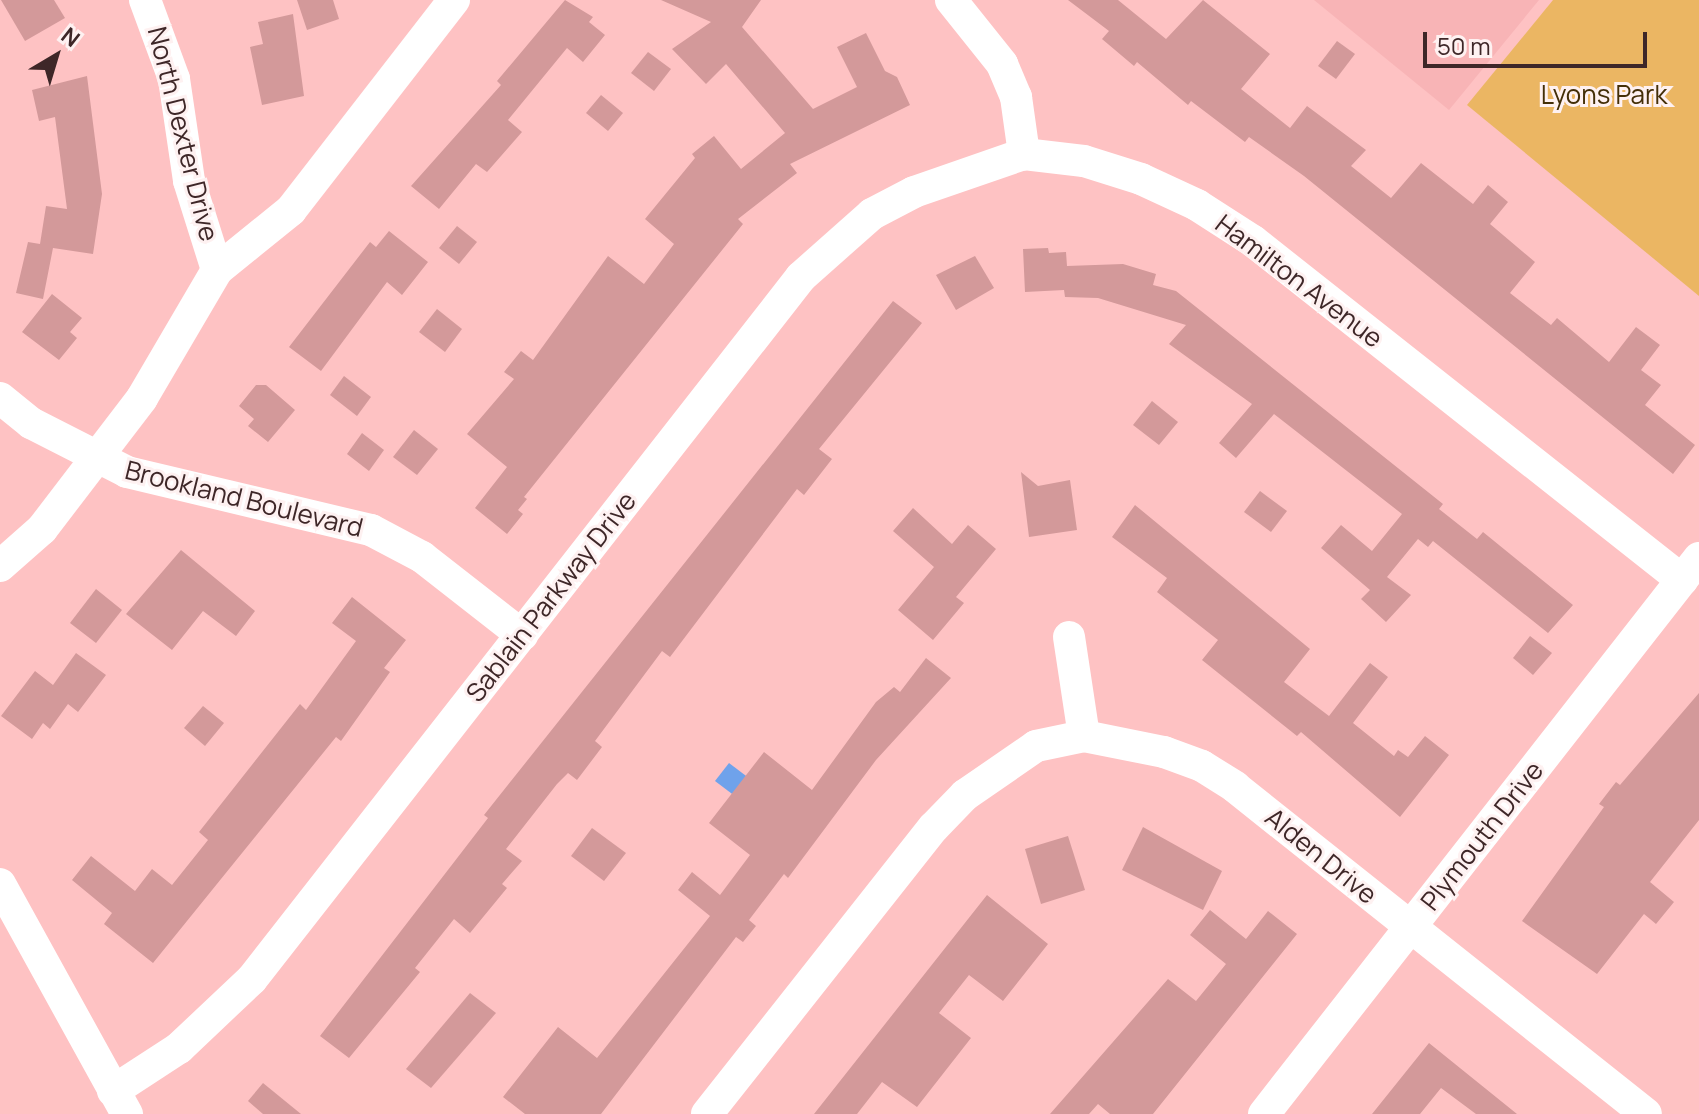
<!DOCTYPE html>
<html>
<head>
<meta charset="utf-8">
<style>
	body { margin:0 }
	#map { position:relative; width:1699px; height:1114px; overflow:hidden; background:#fec2c3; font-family:Manrope,sans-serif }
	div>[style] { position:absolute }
	.built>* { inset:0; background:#f8b4b6 }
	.green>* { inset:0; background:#ebb663 }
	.water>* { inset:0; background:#6fa2eb }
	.building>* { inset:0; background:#d3999a }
	.minor>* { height:32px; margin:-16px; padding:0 16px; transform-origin:16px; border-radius:16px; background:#fff }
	span { translate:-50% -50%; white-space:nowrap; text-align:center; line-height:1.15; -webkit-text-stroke:6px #fef1f1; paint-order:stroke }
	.park-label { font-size:26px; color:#442f08 }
	.street-label { font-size:26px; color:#3e2728 }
	.north { position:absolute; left:16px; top:16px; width:80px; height:80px; -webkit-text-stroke:6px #fef1f1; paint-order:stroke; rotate:38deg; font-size:22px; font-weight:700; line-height:32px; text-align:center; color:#3e2728 }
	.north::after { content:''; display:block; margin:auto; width:28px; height:36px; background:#3e2728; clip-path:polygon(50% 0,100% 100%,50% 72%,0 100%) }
	.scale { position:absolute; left:1423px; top:32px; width:224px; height:36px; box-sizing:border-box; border:4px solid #3e2728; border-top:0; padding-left:10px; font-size:24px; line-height:28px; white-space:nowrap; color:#3e2728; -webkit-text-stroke:6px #fef1f1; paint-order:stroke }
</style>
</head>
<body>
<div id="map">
	<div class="built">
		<i style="clip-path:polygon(1314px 0,1539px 0,1449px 110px)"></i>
	</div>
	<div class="green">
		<i style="clip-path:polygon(1553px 0,1699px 0,1699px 296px,1467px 105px)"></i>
	</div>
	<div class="water">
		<i style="clip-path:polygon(729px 763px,766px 791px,752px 809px,715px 781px)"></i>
	</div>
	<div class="building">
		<i style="clip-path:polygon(1px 0,54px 0,65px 18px,25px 41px)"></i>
		<i style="clip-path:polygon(297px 0,333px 0,339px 19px,307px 30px)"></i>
		<i style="clip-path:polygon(565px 0,593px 17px,589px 22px,605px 35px,583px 62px,567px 48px,508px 120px,522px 132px,487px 172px,476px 164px,439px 209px,411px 186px,501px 85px,497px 81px)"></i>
		<i style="clip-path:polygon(661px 0,761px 0,742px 27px,813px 109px,857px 87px,837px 47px,866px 33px,885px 71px,897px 77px,910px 105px,790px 164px,797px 173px,738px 219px,743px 224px,524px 497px,527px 499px,518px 510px,523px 514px,507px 534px,475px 508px,507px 467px,467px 434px,514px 379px,504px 372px,521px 351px,533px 360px,608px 256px,644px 284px,674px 244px,645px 219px,695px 158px,692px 154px,714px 136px,741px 169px,785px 133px,726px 64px,706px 84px,672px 49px,711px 22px)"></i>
		<i style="clip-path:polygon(1068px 0,1118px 0,1166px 39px,1203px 0,1270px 54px,1241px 89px,1290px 128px,1307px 106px,1366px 150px,1351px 166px,1391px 198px,1421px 163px,1473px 204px,1488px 185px,1508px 202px,1490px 224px,1535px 262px,1510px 293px,1551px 325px,1557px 318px,1609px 362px,1636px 327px,1660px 345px,1641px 370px,1661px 385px,1645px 405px,1695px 445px,1673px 474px,1304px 176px,1249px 137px,1245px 142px,1191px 101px,1188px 105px,1137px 62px,1134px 66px,1102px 39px,1109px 31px)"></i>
		<i style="clip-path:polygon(293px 14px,304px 96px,262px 105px,250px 47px,263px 44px,258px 22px)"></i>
		<i style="clip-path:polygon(1337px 41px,1355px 54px,1336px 79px,1318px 66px)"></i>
		<i style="clip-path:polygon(648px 52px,671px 69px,654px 91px,631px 73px)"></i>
		<i style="clip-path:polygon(87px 76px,102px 194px,93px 254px,53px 248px,43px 299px,16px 293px,28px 242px,40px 244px,46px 206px,67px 209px,55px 117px,39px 121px,32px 90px)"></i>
		<i style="clip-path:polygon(601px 95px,623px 113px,608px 131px,586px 113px)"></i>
		<i style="clip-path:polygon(457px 226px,477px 242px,459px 264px,439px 248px)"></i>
		<i style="clip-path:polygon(389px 231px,428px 262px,402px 295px,387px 282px,321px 371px,289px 347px,370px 242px,376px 247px)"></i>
		<i style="clip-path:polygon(1048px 248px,1049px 253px,1066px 252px,1067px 266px,1123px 264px,1156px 274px,1153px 285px,1176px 291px,1443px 504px,1439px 509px,1477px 539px,1483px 532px,1573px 605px,1548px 633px,1433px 541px,1428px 547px,1418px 539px,1387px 577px,1411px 595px,1386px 622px,1361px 599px,1370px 590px,1321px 548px,1341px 525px,1372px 551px,1402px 514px,1274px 414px,1236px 458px,1219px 443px,1252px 404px,1169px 344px,1186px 325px,1098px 298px,1065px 297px,1064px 290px,1025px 292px,1023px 249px)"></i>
		<i style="clip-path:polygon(975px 256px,994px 288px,956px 310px,936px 275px)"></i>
		<i style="clip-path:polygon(52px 294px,82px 318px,70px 332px,77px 338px,59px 360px,22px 332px)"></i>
		<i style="clip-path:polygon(893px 301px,922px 323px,819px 449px,832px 459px,804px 495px,797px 489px,670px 657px,662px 651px,595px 741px,602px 747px,577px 780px,568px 773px,557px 784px,506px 849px,522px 861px,502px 884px,507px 888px,470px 933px,454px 919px,415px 968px,420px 972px,349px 1058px,320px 1036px,488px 818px,484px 815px)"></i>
		<i style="clip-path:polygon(437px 309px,462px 329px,445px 352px,419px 332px)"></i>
		<i style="clip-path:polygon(344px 376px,371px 397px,357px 416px,330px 395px)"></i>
		<i style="clip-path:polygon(256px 385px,266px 385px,295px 410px,268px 442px,248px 426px,254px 419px,239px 406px)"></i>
		<i style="clip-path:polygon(1152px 401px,1178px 422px,1159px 445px,1133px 425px)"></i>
		<i style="clip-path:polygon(414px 430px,438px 449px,417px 475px,393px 457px)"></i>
		<i style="clip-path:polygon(362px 433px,384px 450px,369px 471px,347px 454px)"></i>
		<i style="clip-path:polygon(1021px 472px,1038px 486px,1070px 480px,1077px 530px,1029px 537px)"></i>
		<i style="clip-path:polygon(1260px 491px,1287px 511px,1271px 532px,1244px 512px)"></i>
		<i style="clip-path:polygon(1135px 505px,1310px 649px,1284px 682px,1329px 716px,1370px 663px,1388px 677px,1353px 723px,1394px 756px,1398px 750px,1408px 757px,1425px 736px,1449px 755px,1400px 817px,1301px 732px,1297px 736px,1202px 660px,1218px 640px,1157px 592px,1167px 578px,1112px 537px)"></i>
		<i style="clip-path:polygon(913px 508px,952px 544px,968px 525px,996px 549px,956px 597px,964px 603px,933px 640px,898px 610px,934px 567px,893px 531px)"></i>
		<i style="clip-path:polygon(181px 550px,255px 611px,236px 636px,203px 611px,172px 650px,126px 614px)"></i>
		<i style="clip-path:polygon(96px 589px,122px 610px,96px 643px,70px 623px)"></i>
		<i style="clip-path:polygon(352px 597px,406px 640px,384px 668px,390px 672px,341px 741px,336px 737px,153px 963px,104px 924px,112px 913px,72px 880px,91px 856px,135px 891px,152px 869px,172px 885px,208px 840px,199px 832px,300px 704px,306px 710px,356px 641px,332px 623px)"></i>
		<i style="clip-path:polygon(1530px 636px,1552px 653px,1533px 675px,1513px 658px)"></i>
		<i style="clip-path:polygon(76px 653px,106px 675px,78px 712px,68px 704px,50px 729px,43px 723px,32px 739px,1px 716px,35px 671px,53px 685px)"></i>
		<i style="clip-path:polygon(926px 658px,951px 678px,876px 760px,788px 878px,784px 874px,749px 920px,756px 926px,743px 942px,736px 937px,601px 1114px,525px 1114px,503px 1097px,558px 1027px,597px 1058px,710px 916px,678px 890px,692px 872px,720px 895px,750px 855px,709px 823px,764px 752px,812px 790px,876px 702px,894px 687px,900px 692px)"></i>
		<i style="clip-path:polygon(1699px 693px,1699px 820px,1650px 882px,1674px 902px,1656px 924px,1644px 914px,1597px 974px,1522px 921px,1604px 807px,1599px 804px,1616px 782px,1620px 785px)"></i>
		<i style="clip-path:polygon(203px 706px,224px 723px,205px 746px,184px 728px)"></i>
		<i style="clip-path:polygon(1143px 827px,1222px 871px,1203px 910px,1122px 870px)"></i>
		<i style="clip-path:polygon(592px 828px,626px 853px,604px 881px,571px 856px)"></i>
		<i style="clip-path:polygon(1068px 836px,1085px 890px,1041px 904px,1025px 849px)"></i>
		<i style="clip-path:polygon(987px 895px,1048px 944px,1003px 1001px,969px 975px,939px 1013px,971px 1038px,917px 1107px,882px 1082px,857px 1114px,814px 1114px)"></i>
		<i style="clip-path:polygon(1210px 910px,1246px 939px,1268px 911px,1297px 934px,1153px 1114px,1110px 1114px,1098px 1104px,1089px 1114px,1050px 1114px,1168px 979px,1196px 1001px,1226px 964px,1190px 935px)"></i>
		<i style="clip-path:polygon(470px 993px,496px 1013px,431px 1088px,406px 1069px)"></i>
		<i style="clip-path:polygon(1429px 1043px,1517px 1114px,1476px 1114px,1441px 1088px,1420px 1114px,1372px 1114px)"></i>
		<i style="clip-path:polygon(263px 1083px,301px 1114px,263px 1114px,248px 1101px)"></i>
	</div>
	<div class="minor">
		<i style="left:145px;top:0;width:84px;rotate:69.8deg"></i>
		<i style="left:174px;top:79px;width:103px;rotate:81.6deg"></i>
		<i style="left:189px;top:181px;width:93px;rotate:72.5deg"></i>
		<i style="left:951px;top:0;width:82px;rotate:51.4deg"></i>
		<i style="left:1002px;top:64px;width:36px;rotate:67deg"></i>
		<i style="left:1016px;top:97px;width:58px;rotate:82deg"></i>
		<i style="left:0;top:398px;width:40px;rotate:39deg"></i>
		<i style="left:31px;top:423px;width:108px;rotate:27deg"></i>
		<i style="left:127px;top:472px;width:251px;rotate:13.4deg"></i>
		<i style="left:371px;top:530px;width:58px;rotate:27.9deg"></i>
		<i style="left:422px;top:557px;width:127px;rotate:38deg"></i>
		<i style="left:0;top:566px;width:56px;rotate:-41.4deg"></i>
		<i style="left:42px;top:529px;width:165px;rotate:-52.6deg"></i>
		<i style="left:142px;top:398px;width:148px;rotate:-59.6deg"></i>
		<i style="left:217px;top:270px;width:95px;rotate:-39deg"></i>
		<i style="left:291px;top:210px;width:266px;rotate:-52.2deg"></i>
		<i style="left:1069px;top:637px;width:100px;rotate:81.4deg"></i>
		<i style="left:0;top:884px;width:263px;rotate:61.1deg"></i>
		<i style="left:113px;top:1091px;width:79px;rotate:-33.1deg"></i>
		<i style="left:179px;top:1048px;width:100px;rotate:-43.4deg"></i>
		<i style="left:252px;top:979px;width:891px;rotate:-51.97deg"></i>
		<i style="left:801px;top:277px;width:95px;rotate:-41.6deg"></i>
		<i style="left:872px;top:214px;width:47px;rotate:-27.6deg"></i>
		<i style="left:914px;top:192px;width:116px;rotate:-19.1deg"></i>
		<i style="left:1024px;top:154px;width:60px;rotate:6.7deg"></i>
		<i style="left:1084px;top:161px;width:60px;rotate:17.5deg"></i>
		<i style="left:1141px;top:179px;width:62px;rotate:24.9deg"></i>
		<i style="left:1197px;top:205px;width:67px;rotate:32.7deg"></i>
		<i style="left:1253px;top:241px;width:547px;rotate:38.32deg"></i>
		<i style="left:707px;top:1114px;width:366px;rotate:-51.7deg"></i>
		<i style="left:934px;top:827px;width:45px;rotate:-45.9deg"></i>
		<i style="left:965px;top:795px;width:86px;rotate:-34.6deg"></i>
		<i style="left:1036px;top:746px;width:49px;rotate:-11.8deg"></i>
		<i style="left:1084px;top:736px;width:82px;rotate:11.3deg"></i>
		<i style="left:1164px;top:752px;width:40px;rotate:20.2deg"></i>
		<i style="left:1202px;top:766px;width:39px;rotate:32deg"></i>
		<i style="left:1235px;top:787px;width:525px;rotate:38.51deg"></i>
		<i style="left:1264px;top:1114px;width:706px;rotate:-51.96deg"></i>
	</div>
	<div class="park-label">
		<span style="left:1604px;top:95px">Lyons Park</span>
	</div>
	<div class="street-label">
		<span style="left:183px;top:134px;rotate:76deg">North Dexter Drive</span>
		<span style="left:1299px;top:281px;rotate:37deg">Hamilton Avenue</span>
		<span style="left:244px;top:499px;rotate:14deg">Brookland Boulevard</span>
		<span style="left:551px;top:597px;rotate:-52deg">Sablain Parkway Drive</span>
		<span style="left:1482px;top:836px;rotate:-52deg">Plymouth Drive</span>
		<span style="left:1321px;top:856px;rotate:39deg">Alden Drive</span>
	</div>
	<div class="north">N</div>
	<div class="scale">50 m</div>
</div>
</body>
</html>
